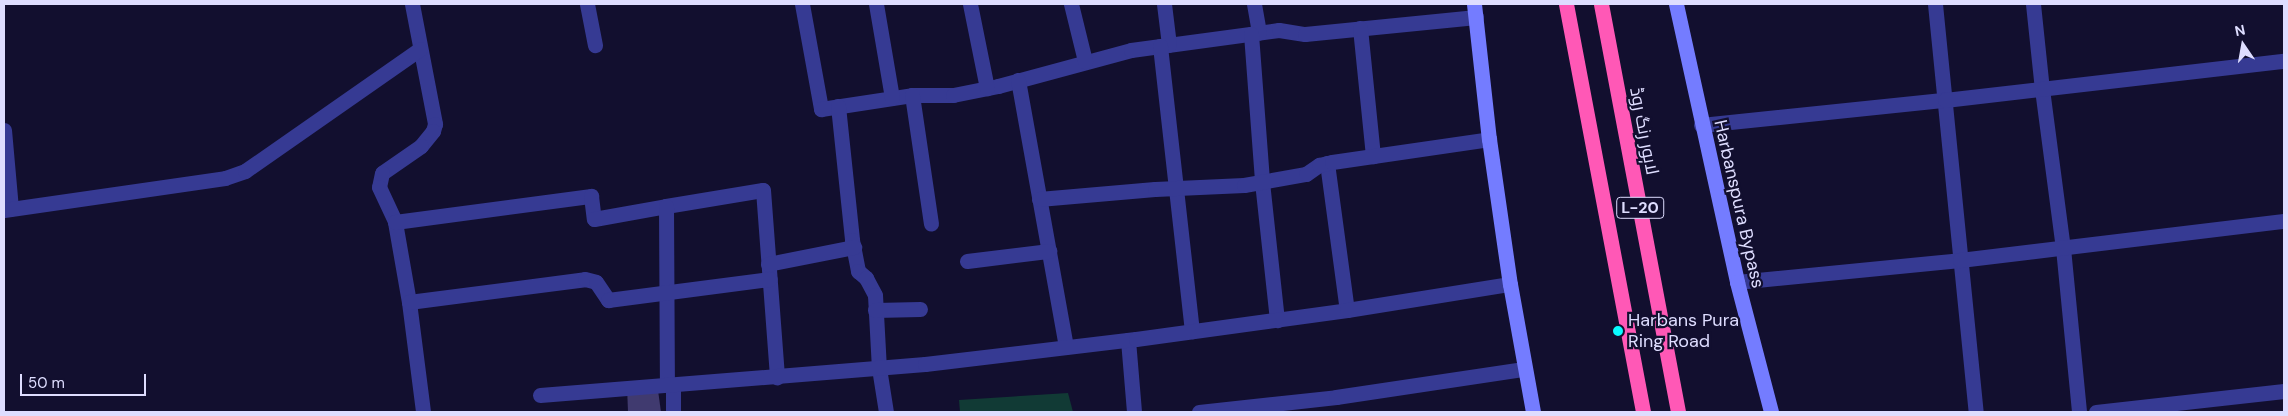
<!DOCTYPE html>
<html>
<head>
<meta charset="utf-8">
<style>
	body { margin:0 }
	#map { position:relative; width:2288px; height:416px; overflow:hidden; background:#120f2f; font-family:"DM Sans",Cairo,sans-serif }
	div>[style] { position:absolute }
	.green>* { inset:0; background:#113a35 }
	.building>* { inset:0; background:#403a6f }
	.street>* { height:15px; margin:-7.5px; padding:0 7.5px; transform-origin:7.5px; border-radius:7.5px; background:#363a93 }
	.secondary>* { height:15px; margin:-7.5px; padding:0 7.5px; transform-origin:7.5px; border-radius:7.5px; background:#747cff }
	.highway>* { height:15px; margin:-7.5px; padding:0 7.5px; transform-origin:7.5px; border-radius:7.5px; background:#ff58b6 }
	.dots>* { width:14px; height:14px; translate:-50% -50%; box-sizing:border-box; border:2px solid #120f2f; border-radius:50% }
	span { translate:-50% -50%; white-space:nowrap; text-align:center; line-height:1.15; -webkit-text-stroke:4.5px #120f2f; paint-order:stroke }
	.shield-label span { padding:1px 4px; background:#120f2f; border:1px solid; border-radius:4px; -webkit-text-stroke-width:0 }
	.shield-label { font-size:16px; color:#deddff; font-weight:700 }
	.street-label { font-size:18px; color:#deddff }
	.poi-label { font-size:18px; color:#deddff }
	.left { translate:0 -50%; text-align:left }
	.frame { position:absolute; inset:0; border:5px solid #deddff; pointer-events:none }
	.north { position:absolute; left:2218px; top:20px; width:50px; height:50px; -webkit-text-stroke:4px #120f2f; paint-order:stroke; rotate:348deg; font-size:14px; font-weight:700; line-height:20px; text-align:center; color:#deddff }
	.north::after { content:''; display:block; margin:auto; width:18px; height:22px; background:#deddff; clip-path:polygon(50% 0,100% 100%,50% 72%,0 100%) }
	.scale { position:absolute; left:20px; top:374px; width:126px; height:22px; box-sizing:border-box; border:2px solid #deddff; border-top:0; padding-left:6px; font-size:15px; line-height:18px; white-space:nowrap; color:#deddff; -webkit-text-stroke:4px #120f2f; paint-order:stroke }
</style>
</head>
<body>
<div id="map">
	<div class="green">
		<i style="clip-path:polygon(1068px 393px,1073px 412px,960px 412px,959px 400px)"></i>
	</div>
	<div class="building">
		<i style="clip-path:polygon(657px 383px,661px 412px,628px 412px,627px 386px)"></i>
	</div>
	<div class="street">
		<i style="left:412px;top:4px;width:122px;rotate:79.1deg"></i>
		<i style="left:435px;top:124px;width:7px;rotate:106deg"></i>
		<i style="left:433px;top:131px;width:19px;rotate:129deg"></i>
		<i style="left:421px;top:146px;width:47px;rotate:145.3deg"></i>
		<i style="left:382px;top:173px;width:14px;rotate:102deg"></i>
		<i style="left:379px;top:187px;width:38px;rotate:65deg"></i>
		<i style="left:395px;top:222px;width:81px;rotate:80.1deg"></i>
		<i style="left:409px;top:302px;width:111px;rotate:82.7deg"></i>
		<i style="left:587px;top:4px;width:42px;rotate:79deg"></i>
		<i style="left:802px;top:4px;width:107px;rotate:79.7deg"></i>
		<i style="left:821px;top:109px;width:92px;rotate:-8.7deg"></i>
		<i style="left:912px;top:95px;width:41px"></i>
		<i style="left:953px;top:95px;width:46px;rotate:-11.3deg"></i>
		<i style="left:998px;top:86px;width:138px;rotate:-15.1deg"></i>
		<i style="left:1131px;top:50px;width:149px;rotate:-7.7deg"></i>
		<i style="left:1279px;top:30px;width:26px;rotate:9deg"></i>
		<i style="left:1305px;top:34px;width:172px;rotate:-5.7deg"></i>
		<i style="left:876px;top:4px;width:95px;rotate:80.3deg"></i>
		<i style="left:970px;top:4px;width:86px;rotate:78.6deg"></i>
		<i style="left:1071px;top:4px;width:59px;rotate:76.2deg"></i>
		<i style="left:1164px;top:4px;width:41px;rotate:83deg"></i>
		<i style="left:1254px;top:4px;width:29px;rotate:80deg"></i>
		<i style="left:1935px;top:4px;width:410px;rotate:84.3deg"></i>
		<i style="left:2033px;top:4px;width:85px;rotate:84deg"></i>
		<i style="left:2042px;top:89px;width:160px;rotate:82.5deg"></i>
		<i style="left:2063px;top:248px;width:165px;rotate:84.4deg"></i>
		<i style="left:1360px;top:28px;width:129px;rotate:84.2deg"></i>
		<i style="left:1251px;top:34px;width:148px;rotate:85.7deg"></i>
		<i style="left:1262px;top:182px;width:139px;rotate:83.8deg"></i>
		<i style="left:1160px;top:46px;width:287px;rotate:83.6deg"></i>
		<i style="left:1018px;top:80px;width:271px;rotate:79.8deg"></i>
		<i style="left:912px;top:95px;width:130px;rotate:81.6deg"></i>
		<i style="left:838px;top:106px;width:135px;rotate:84deg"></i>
		<i style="left:852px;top:240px;width:32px;rotate:79deg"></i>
		<i style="left:858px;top:271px;width:11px;rotate:41deg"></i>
		<i style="left:866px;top:278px;width:19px;rotate:62deg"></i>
		<i style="left:875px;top:295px;width:73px;rotate:86.9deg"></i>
		<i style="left:879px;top:368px;width:45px;rotate:81deg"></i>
		<i style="left:1701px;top:125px;width:245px;rotate:-5.9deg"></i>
		<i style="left:1945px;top:100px;width:341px;rotate:-6.6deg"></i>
		<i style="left:4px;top:130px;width:79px;rotate:84.9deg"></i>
		<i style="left:1327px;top:163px;width:148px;rotate:82.3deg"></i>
		<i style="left:1039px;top:199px;width:116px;rotate:-4.9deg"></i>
		<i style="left:1155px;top:189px;width:89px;rotate:-2.6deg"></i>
		<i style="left:1244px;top:185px;width:63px;rotate:-10.1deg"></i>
		<i style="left:1306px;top:174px;width:16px;rotate:-35deg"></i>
		<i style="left:1319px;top:165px;width:13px;rotate:-13deg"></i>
		<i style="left:1332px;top:162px;width:159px;rotate:-8.3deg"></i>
		<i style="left:666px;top:206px;width:98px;rotate:-9.4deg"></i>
		<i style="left:763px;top:190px;width:188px;rotate:85.7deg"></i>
		<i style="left:4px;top:210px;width:223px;rotate:-8.2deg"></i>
		<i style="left:225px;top:178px;width:21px;rotate:-19deg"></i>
		<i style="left:245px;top:171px;width:213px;rotate:-34.9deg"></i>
		<i style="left:395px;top:222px;width:198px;rotate:-7.6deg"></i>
		<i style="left:591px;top:196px;width:23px;rotate:83deg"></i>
		<i style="left:594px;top:219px;width:73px;rotate:-10.2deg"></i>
		<i style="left:666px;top:206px;width:179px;rotate:89.7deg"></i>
		<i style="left:967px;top:261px;width:83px;rotate:-7deg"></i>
		<i style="left:768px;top:264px;width:88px;rotate:-11.2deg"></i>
		<i style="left:1737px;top:282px;width:224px;rotate:-5.6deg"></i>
		<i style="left:1960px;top:260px;width:326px;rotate:-6.9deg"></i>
		<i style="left:409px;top:302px;width:177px;rotate:-7.4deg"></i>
		<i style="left:585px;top:279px;width:11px;rotate:15deg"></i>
		<i style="left:596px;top:282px;width:22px;rotate:56deg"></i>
		<i style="left:608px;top:300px;width:163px;rotate:-7.4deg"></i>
		<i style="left:875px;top:310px;width:45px;rotate:-1.3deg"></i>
		<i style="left:1128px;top:340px;width:72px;rotate:85.2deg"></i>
		<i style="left:673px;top:385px;width:27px;rotate:90deg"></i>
		<i style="left:540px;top:395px;width:386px;rotate:-4.6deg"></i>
		<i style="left:925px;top:364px;width:212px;rotate:-6.8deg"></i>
		<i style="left:1136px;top:339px;width:213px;rotate:-7.8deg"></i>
		<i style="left:1347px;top:310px;width:165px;rotate:-9.1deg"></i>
		<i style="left:1199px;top:412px;width:138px;rotate:-6.2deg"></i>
		<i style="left:1336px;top:397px;width:190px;rotate:-8.5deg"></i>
		<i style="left:2096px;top:412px;width:189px;rotate:-6.4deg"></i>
	</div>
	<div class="secondary">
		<i style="left:1474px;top:4px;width:136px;rotate:83.7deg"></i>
		<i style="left:1489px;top:139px;width:147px;rotate:81.8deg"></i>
		<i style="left:1510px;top:284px;width:130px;rotate:79.8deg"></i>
		<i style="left:1676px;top:4px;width:285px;rotate:77.6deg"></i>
		<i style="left:1737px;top:282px;width:134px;rotate:75.3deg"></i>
	</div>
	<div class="highway">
		<i style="left:1566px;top:4px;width:415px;rotate:79.3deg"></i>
		<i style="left:1601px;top:4px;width:415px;rotate:79.3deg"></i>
	</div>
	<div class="dots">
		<i style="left:1618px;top:331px;background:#09fbff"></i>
	</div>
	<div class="shield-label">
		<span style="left:1640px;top:208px">L-20</span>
	</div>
	<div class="street-label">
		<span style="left:1644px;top:131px;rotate:79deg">لاہور رنگ روڈ</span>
		<span style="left:1739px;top:204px;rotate:77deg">Harbanspura Bypass</span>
	</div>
	<div class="poi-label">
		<span class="left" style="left:1628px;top:331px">Harbans Pura<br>Ring Road</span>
	</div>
	<div class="frame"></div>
	<div class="north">N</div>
	<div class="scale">50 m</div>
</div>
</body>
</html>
